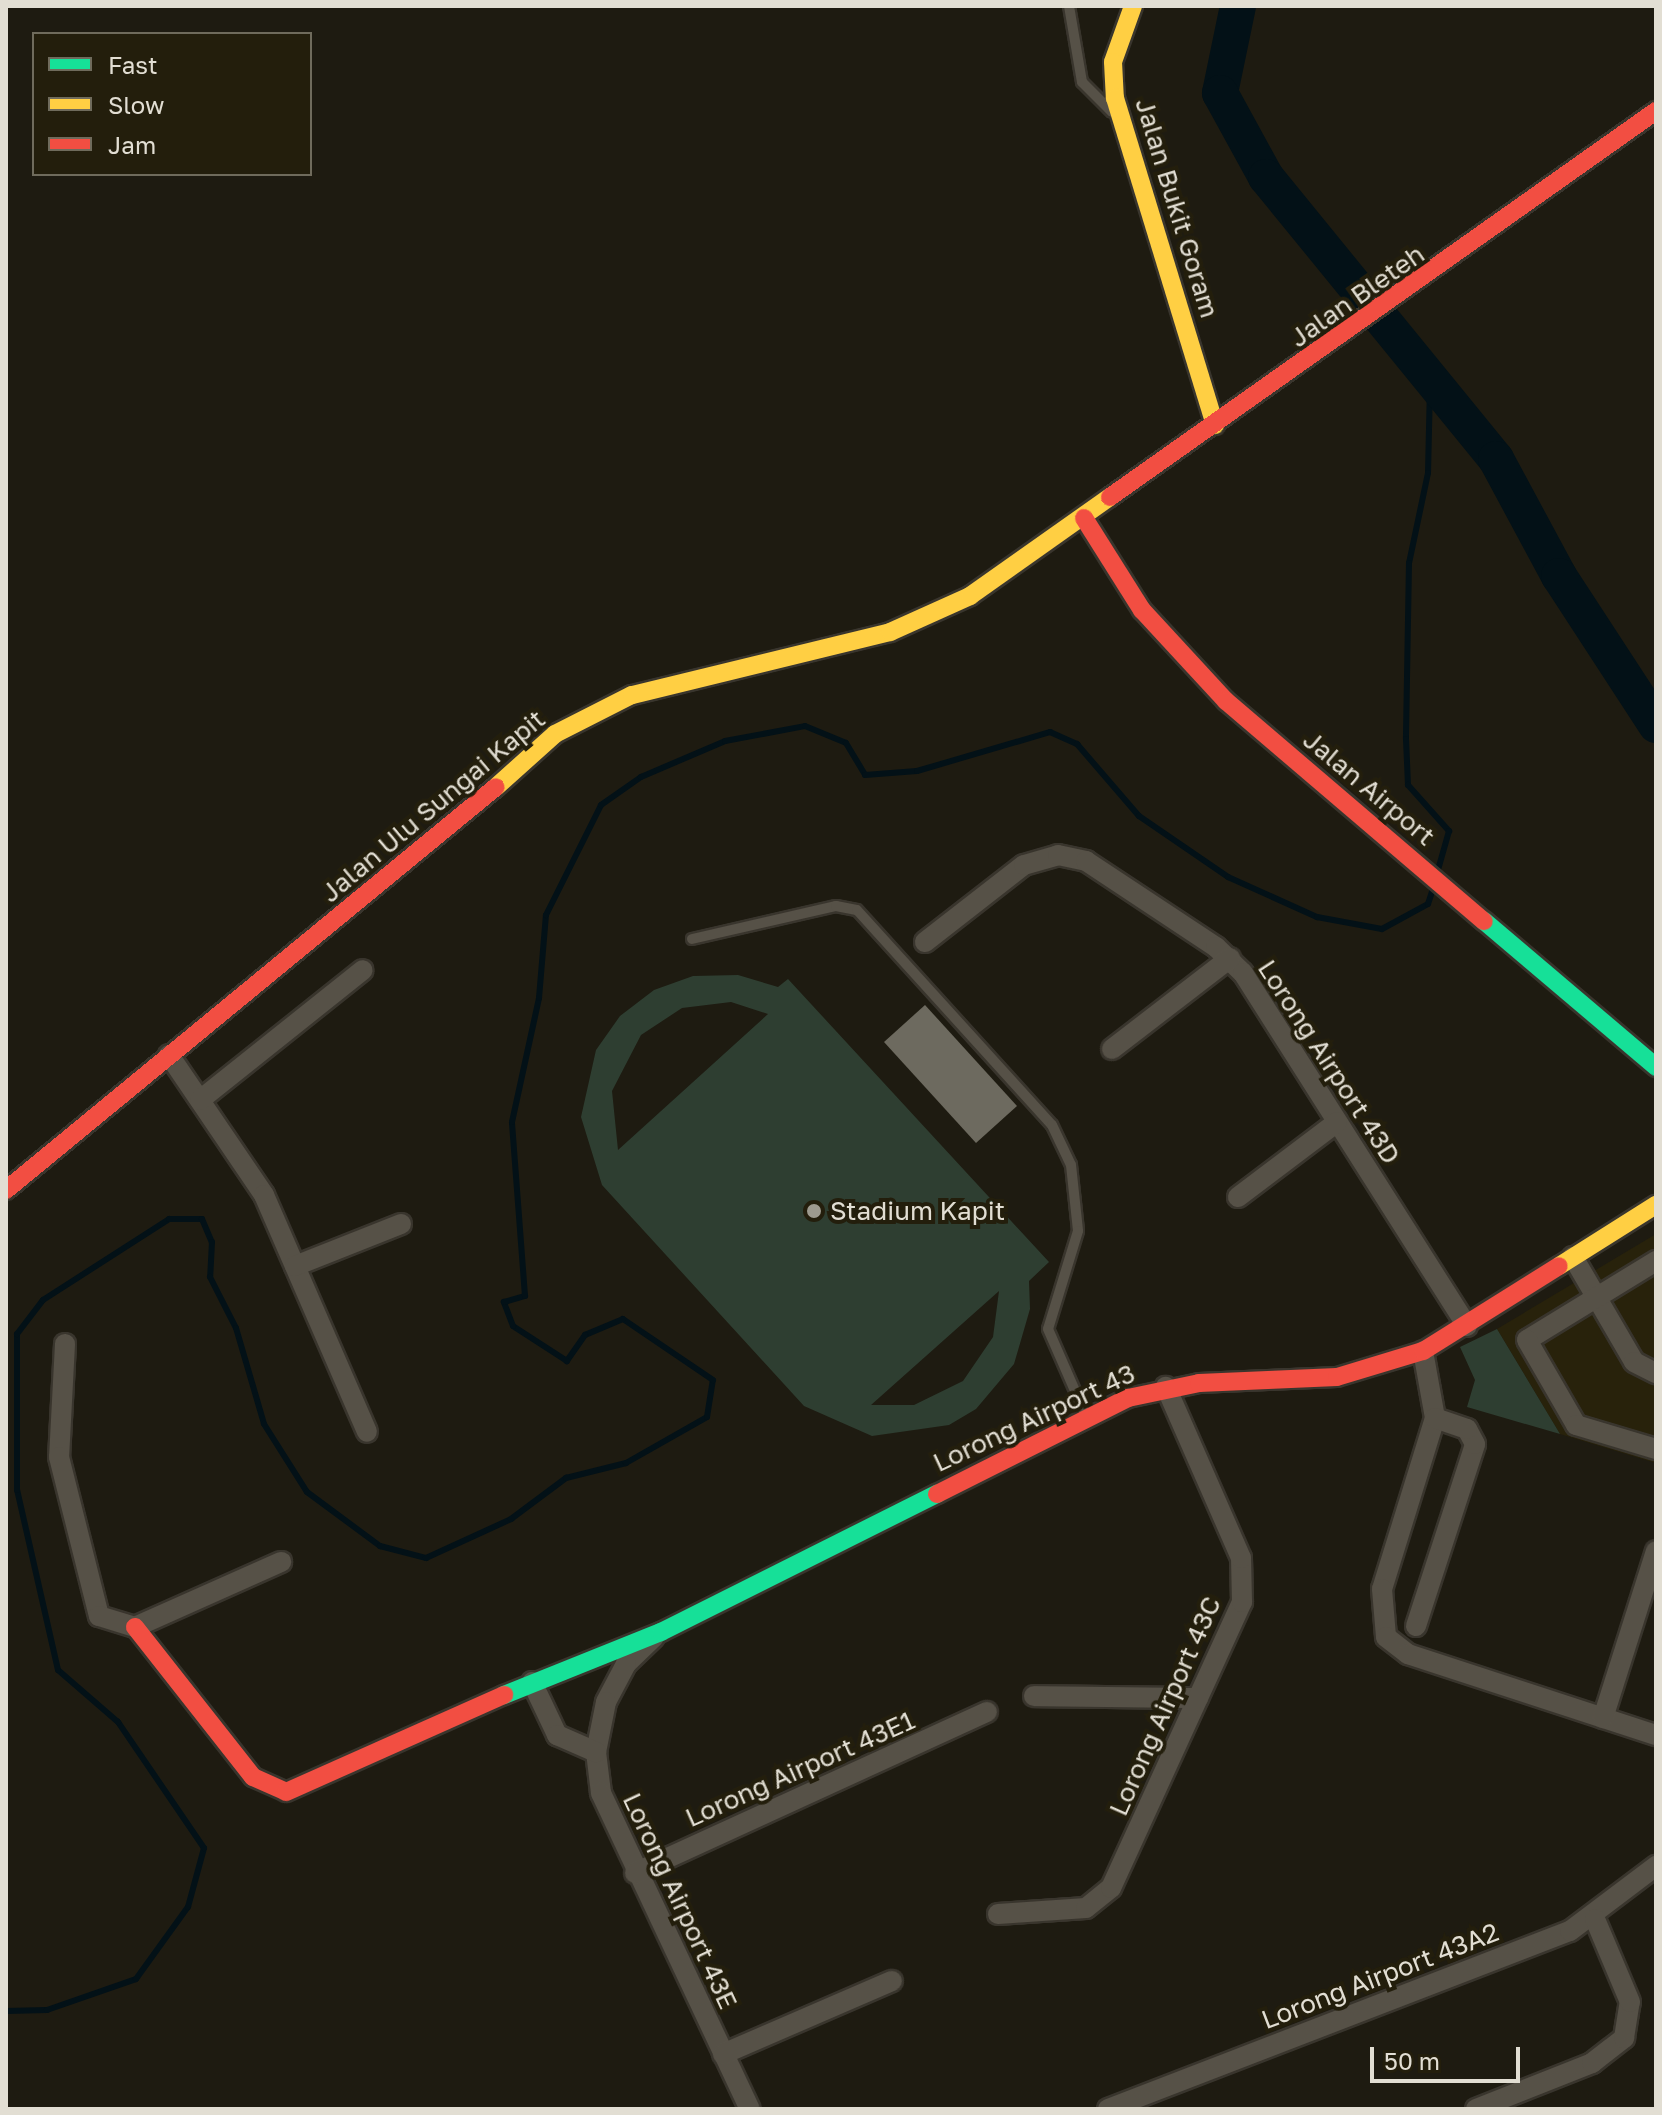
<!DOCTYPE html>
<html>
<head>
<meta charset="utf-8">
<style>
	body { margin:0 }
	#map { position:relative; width:1662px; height:2115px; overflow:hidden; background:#1e1b11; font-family:"Golos Text",sans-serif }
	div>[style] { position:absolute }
	.built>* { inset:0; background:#28220b }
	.green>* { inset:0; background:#2e3e31 }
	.stream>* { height:6px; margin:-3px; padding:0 3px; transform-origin:3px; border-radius:3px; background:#031117 }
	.river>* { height:36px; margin:-18px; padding:0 18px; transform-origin:18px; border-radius:18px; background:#031117 }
	.building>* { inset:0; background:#6d6a5f }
	.roads { filter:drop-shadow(2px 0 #39352d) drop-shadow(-2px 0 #39352d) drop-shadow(0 2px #39352d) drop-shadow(0 -2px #39352d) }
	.lane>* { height:10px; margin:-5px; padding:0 5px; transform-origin:5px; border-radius:5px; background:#565147 }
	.street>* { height:20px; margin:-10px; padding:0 10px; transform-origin:10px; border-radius:10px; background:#565147 }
	.fast>* { height:18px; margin:-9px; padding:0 9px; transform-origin:9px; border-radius:9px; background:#16e098 }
	.slow>* { height:18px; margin:-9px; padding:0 9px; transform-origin:9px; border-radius:9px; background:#ffcf43 }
	.jam>* { height:18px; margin:-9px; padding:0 9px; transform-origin:9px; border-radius:9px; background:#f24e42 }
	.dots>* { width:22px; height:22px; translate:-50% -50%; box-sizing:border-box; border:4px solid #231e0c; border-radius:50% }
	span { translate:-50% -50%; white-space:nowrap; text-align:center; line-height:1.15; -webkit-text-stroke:8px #231e0c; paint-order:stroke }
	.street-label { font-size:26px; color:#e2ded3 }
	.poi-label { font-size:26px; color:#e2ded3 }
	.left { translate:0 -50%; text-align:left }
	.frame { position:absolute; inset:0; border:8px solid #e2ded3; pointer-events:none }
	.legend { position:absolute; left:32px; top:32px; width:280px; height:144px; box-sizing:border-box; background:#231e0c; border:2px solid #6f6b5c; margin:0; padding:10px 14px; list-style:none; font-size:24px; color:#e2ded3 }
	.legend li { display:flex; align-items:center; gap:16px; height:40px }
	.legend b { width:40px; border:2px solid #6f6b5c }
	.scale { position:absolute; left:1370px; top:2047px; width:150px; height:36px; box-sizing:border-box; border:4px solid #e2ded3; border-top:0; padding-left:10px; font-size:24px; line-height:28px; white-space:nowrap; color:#e2ded3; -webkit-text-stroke:6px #231e0c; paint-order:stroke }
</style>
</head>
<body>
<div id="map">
	<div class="built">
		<i style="clip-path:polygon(1656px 1234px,1656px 1463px,1560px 1434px,1497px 1329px)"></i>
	</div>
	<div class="green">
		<i style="clip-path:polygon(evenodd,738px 975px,778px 987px,788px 979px,1049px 1262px,1029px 1281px,1030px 1309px,1014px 1364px,976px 1409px,949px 1425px,872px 1436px,804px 1406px,602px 1185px,581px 1117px,596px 1050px,620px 1016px,654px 990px,693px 976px,738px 975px,731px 1002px,768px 1014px,618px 1150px,612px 1091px,641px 1035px,682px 1008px,731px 1002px,738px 975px,999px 1291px,993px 1337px,963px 1381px,914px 1405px,871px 1405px,999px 1291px)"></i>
		<i style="clip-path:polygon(1497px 1329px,1560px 1434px,1467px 1407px,1475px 1380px,1460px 1347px)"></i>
	</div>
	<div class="stream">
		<i style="left:1430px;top:385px;width:88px;rotate:91.3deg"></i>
		<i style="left:1428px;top:473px;width:92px;rotate:101.9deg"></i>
		<i style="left:1409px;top:563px;width:176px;rotate:91deg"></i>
		<i style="left:1406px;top:739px;width:46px;rotate:87.5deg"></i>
		<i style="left:1408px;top:785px;width:62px;rotate:48.3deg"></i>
		<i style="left:1449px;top:831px;width:41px;rotate:105.8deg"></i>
		<i style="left:6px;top:2011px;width:41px;rotate:-1.4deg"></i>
		<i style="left:47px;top:2010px;width:94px;rotate:-19.2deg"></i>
		<i style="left:136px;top:1979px;width:89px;rotate:-54.2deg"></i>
		<i style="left:188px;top:1907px;width:61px;rotate:-74.8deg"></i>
		<i style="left:204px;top:1848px;width:153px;rotate:-124.3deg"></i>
		<i style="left:118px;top:1722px;width:79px;rotate:-139.1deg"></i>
		<i style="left:58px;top:1670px;width:185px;rotate:-102.8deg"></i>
		<i style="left:17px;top:1490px;width:156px;rotate:-90deg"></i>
		<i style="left:17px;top:1334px;width:43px;rotate:-52.6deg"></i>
		<i style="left:43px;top:1300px;width:150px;rotate:-32.7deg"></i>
		<i style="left:169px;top:1219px;width:33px"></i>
		<i style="left:202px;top:1219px;width:25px;rotate:67deg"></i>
		<i style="left:212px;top:1242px;width:35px;rotate:93deg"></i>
		<i style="left:210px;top:1277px;width:57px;rotate:63deg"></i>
		<i style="left:236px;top:1328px;width:100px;rotate:73.7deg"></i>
		<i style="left:264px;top:1424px;width:80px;rotate:57.7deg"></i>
		<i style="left:307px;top:1492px;width:91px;rotate:36.5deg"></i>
		<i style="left:380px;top:1546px;width:48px;rotate:14.6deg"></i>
		<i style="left:426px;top:1558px;width:94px;rotate:-24.6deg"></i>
		<i style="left:511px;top:1519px;width:69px;rotate:-36.7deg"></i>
		<i style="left:566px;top:1478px;width:62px;rotate:-14deg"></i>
		<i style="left:626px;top:1463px;width:93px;rotate:-29.6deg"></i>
		<i style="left:707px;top:1417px;width:37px;rotate:-81deg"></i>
		<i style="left:713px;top:1380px;width:109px;rotate:-145.9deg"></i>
		<i style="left:623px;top:1319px;width:41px;rotate:157.2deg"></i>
		<i style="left:585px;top:1335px;width:32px;rotate:125deg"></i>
		<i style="left:567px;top:1361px;width:64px;rotate:-147.1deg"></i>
		<i style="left:513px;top:1326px;width:26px;rotate:-111deg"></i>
		<i style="left:504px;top:1302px;width:22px;rotate:-16deg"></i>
		<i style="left:525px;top:1296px;width:174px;rotate:-94.3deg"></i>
		<i style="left:512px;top:1122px;width:127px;rotate:-77.7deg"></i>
		<i style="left:539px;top:998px;width:83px;rotate:-85.2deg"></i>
		<i style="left:546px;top:915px;width:123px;rotate:-63.4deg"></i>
		<i style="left:601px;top:805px;width:49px;rotate:-35deg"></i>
		<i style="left:641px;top:777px;width:91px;rotate:-23.2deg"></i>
		<i style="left:725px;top:741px;width:81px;rotate:-10.6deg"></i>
		<i style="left:805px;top:726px;width:44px;rotate:22.5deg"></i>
		<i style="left:846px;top:743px;width:37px;rotate:59deg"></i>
		<i style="left:865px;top:775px;width:52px;rotate:-4.4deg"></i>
		<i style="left:917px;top:771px;width:139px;rotate:-16.3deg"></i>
		<i style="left:1050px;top:732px;width:30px;rotate:24deg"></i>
		<i style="left:1077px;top:744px;width:95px;rotate:49.3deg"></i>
		<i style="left:1139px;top:816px;width:108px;rotate:34.4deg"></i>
		<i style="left:1228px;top:877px;width:98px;rotate:24.2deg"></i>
		<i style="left:1317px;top:917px;width:66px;rotate:10.5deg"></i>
		<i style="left:1382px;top:929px;width:52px;rotate:-28.5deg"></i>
		<i style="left:1428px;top:904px;width:16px;rotate:-72deg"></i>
	</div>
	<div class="river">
		<i style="left:1238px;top:6px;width:89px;rotate:101.7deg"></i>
		<i style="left:1220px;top:93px;width:96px;rotate:61.3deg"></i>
		<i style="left:1266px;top:177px;width:364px;rotate:50.8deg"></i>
		<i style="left:1496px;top:459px;width:133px;rotate:61.7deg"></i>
		<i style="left:1559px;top:576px;width:178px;rotate:56.9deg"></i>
	</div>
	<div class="building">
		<i style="clip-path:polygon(925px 1005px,1017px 1106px,976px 1143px,884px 1042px)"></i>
	</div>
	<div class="roads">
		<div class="lane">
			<i style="left:1069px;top:6px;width:77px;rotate:80.3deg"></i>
			<i style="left:1082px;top:82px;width:42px;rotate:45deg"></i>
			<i style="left:692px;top:939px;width:148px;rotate:-12.9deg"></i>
			<i style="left:836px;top:906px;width:21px;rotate:11deg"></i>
			<i style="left:857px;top:910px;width:290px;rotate:47.8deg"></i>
			<i style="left:1052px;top:1125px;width:44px;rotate:64.6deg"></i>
			<i style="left:1071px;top:1165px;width:66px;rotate:83.9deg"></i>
			<i style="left:1078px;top:1231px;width:102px;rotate:107deg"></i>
			<i style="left:1048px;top:1329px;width:95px;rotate:66.4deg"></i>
		</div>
		<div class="street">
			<i style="left:925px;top:942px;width:125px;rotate:-37.9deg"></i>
			<i style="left:1024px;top:865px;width:35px;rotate:-16deg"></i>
			<i style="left:1058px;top:855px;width:29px;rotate:12deg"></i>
			<i style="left:1086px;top:861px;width:156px;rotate:33.5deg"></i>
			<i style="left:1216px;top:947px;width:37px;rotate:44deg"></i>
			<i style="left:1243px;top:973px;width:418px;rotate:57.6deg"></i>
			<i style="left:1112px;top:1049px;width:149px;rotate:-37.6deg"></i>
			<i style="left:169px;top:1055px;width:169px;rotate:55.8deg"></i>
			<i style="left:264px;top:1195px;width:258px;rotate:66.5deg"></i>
			<i style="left:200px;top:1100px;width:208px;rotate:-38.6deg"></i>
			<i style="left:1238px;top:1197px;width:124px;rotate:-37.1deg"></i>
			<i style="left:1573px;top:1257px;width:121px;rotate:59.8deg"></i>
			<i style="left:1634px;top:1362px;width:25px;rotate:27deg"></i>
			<i style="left:1656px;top:1261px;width:151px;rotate:148.5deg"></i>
			<i style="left:1527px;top:1340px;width:98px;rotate:60deg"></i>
			<i style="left:1576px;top:1425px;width:84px;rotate:16.7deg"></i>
			<i style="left:295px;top:1266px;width:114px;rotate:-21.6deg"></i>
			<i style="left:65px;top:1344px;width:113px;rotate:93deg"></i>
			<i style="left:59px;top:1457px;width:164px;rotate:75.9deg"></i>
			<i style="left:99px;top:1616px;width:38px;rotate:17deg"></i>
			<i style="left:135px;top:1627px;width:160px;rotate:-24deg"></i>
			<i style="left:1423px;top:1351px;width:68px;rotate:79.8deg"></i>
			<i style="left:1435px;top:1418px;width:179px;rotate:107.2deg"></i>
			<i style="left:1382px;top:1589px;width:48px;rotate:85.2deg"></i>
			<i style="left:1386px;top:1637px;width:28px;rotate:38deg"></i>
			<i style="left:1408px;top:1654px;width:261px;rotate:18.1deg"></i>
			<i style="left:1416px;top:1626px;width:191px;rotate:-72deg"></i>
			<i style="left:1475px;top:1444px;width:17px;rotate:-118deg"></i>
			<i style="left:1467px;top:1429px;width:34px;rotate:-161deg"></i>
			<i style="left:654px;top:1637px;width:39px;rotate:136deg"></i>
			<i style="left:626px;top:1664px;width:43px;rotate:117.8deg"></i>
			<i style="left:606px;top:1702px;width:51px;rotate:101.3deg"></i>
			<i style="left:596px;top:1752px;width:41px;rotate:83deg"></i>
			<i style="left:601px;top:1793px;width:349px;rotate:64.8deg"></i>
			<i style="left:532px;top:1682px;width:59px;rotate:64.7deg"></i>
			<i style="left:557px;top:1735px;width:43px;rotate:23.6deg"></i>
			<i style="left:1034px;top:1696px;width:164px;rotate:0.7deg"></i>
			<i style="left:1603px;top:1718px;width:175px;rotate:-72.4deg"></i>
			<i style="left:635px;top:1873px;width:387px;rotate:-24.6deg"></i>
			<i style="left:998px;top:1914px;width:88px;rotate:-3.9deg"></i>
			<i style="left:1086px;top:1908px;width:32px;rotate:-39deg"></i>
			<i style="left:1111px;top:1888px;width:315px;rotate:-65.4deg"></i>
			<i style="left:1242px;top:1602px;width:44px;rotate:-91.3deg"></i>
			<i style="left:1241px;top:1558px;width:187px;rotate:-113.7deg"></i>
			<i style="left:723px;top:2054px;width:184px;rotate:-23.4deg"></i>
			<i style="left:1108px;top:2109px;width:495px;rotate:-21.1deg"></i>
			<i style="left:1570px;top:1931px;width:108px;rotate:-37.1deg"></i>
			<i style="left:1476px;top:2109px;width:125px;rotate:-21.6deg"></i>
			<i style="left:1592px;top:2063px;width:41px;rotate:-38deg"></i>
			<i style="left:1624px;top:2038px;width:36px;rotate:-81deg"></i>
			<i style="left:1630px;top:2002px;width:90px;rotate:-112.9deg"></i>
		</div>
		<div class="fast">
			<i style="left:1484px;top:921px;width:226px;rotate:40.3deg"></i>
			<i style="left:504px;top:1695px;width:169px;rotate:-21.9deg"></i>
			<i style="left:661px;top:1632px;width:309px;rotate:-26.6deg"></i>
		</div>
		<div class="slow">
			<i style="left:1133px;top:6px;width:59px;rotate:109.7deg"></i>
			<i style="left:1113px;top:62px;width:36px;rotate:87deg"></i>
			<i style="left:1115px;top:98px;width:342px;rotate:73deg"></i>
			<i style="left:496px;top:787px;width:79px;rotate:-41.9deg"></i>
			<i style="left:555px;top:734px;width:86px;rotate:-26.9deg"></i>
			<i style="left:632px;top:695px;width:266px;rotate:-13.7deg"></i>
			<i style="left:890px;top:632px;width:88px;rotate:-24.2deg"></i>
			<i style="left:970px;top:596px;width:171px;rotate:-35.3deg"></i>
			<i style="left:1559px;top:1266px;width:115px;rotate:-32.2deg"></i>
		</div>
		<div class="jam">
			<i style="left:1110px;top:497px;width:669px;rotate:-35.26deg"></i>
			<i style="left:1084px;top:518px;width:109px;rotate:57.8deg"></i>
			<i style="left:1142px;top:610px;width:124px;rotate:47.3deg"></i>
			<i style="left:1226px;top:701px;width:339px;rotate:40.5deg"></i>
			<i style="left:6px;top:1190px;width:634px;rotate:-39.44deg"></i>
			<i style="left:937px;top:1494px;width:214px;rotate:-26.7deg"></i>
			<i style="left:1128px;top:1398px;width:73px;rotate:-11.9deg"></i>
			<i style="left:1199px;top:1383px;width:138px;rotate:-2.5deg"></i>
			<i style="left:1337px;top:1377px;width:90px;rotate:-16.8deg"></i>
			<i style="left:1423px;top:1351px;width:160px;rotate:-32deg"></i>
			<i style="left:135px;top:1627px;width:191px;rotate:51.8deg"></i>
			<i style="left:253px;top:1777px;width:36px;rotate:24deg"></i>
			<i style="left:286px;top:1792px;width:239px;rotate:-24deg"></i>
		</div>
	</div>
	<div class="dots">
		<i style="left:814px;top:1211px;background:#9d9a8f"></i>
	</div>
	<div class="street-label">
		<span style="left:1177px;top:208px;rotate:73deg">Jalan Bukit Goram</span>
		<span style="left:1357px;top:296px;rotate:-35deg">Jalan Bleteh</span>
		<span style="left:1369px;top:788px;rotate:40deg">Jalan Airport</span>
		<span style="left:433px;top:806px;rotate:-40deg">Jalan Ulu Sungai Kapit</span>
		<span style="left:1329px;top:1062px;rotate:57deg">Lorong Airport 43D</span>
		<span style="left:1034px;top:1418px;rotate:-25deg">Lorong Airport 43</span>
		<span style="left:1165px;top:1706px;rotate:-66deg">Lorong Airport 43C</span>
		<span style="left:800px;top:1769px;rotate:-24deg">Lorong Airport 43E1</span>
		<span style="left:680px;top:1901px;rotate:65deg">Lorong Airport 43E</span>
		<span style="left:1380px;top:1976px;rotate:-21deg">Lorong Airport 43A2</span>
	</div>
	<div class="poi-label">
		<span class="left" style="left:830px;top:1211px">Stadium Kapit</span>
	</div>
	<div class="frame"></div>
	<ul class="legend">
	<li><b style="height:10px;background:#16e098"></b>Fast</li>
	<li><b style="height:10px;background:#ffcf43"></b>Slow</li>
	<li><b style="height:10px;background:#f24e42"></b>Jam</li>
	</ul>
	<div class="scale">50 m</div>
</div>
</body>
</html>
